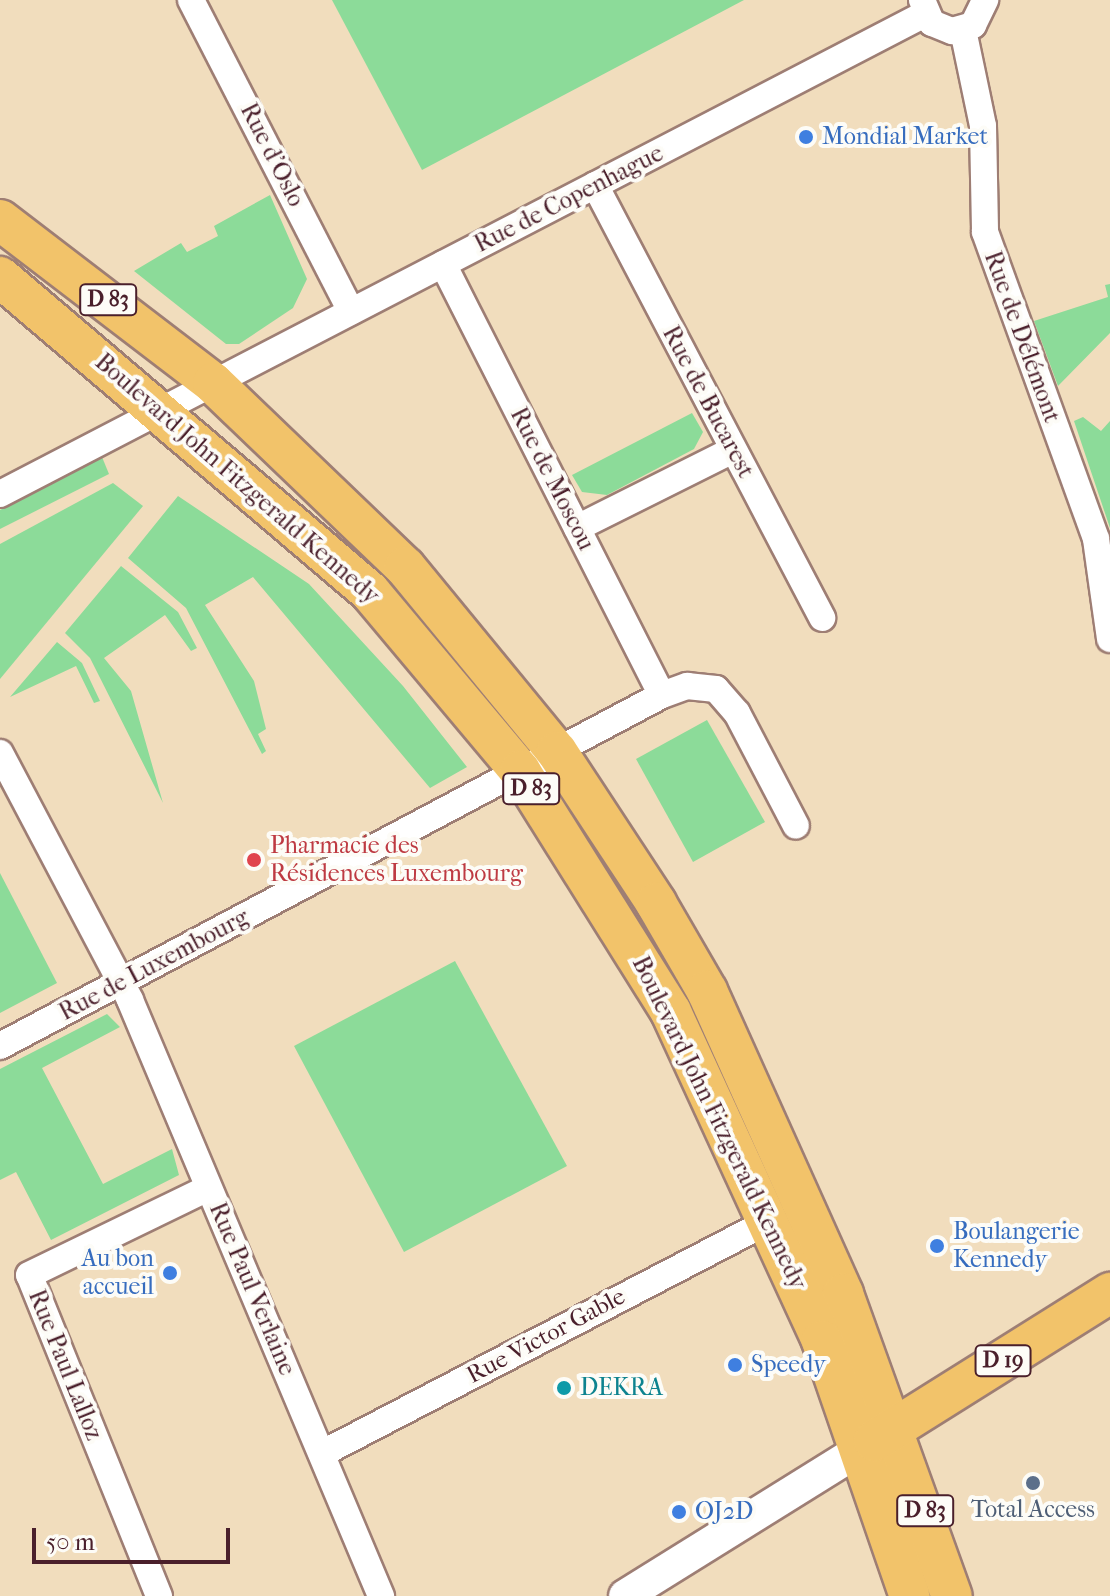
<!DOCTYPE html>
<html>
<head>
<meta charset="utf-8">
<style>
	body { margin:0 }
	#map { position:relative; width:1110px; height:1596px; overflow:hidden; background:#f1ddbd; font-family:"IM FELL French Canon",serif }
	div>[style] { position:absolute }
	.green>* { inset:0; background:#8cdb99 }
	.roads { filter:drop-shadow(2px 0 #9e7e74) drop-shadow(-2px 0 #9e7e74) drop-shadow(0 2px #9e7e74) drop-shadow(0 -2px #9e7e74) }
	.minor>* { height:26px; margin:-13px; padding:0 13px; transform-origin:13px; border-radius:13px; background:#fff }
	.tertiary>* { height:32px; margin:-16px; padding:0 16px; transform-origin:16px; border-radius:16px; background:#fff }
	.primary>* { height:40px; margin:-20px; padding:0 20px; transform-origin:20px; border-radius:20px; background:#f2c36a }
	.dots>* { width:22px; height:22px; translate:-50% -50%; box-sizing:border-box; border:4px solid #fdfcf7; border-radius:50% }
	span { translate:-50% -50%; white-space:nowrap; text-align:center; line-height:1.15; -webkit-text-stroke:8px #fdfcf7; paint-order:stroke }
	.shield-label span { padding:2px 6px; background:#fdfcf7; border:2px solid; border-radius:6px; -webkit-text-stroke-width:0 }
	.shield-label { font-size:22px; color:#4a1f2b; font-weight:700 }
	.shop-label { font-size:24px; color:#366cbe }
	.left { translate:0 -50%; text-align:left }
	.right { translate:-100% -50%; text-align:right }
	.street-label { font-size:24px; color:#4a1f2b }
	.health-label { font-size:24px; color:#be3a42 }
	.culture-label { font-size:24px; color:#0d838f }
	.service-label { font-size:24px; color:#4e5e75 }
	.scale { position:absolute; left:32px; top:1528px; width:198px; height:36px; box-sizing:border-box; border:4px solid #4a1f2b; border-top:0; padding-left:10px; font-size:24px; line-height:28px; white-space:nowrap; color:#4a1f2b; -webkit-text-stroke:6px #fdfcf7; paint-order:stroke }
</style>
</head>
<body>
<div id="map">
	<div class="green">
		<i style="clip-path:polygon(332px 0,744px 0,422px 170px)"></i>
		<i style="clip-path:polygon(270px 195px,307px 279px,293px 308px,239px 344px,226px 344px,134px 271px,181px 243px,187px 252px,218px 236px,214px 226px)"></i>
		<i style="clip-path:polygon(1110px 284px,1110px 333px,1058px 386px,1034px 321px,1108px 297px,1105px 285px)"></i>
		<i style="clip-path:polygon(692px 413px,703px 432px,694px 449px,607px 495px,582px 492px,572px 475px)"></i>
		<i style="clip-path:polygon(1083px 417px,1101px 431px,1110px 421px,1110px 528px,1074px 421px)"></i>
		<i style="clip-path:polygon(102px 457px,109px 474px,0 529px,0 510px)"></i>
		<i style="clip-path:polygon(113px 483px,143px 506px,0 679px,0 544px)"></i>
		<i style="clip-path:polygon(178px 496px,309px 584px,403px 686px,467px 767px,430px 788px,253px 577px,205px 605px,254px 681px,266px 729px,258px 734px,266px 751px,262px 754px,186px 608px,128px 558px)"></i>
		<i style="clip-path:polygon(121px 566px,178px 612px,197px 648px,191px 651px,165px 615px,104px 658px,131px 691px,163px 803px,90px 658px,65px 633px)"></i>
		<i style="clip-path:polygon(57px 642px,82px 663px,100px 701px,94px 703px,76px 666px,10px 697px)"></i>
		<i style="clip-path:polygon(707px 720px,765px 822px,693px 862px,636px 759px)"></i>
		<i style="clip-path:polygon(0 873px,57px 983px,0 1013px)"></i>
		<i style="clip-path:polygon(455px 961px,567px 1166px,404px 1252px,294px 1046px)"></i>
		<i style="clip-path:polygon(107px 1014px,120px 1027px,42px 1068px,103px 1184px,172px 1149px,179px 1175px,51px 1240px,16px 1172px,0 1180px,0 1069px)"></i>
	</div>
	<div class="roads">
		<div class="minor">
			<i style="left:191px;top:0;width:350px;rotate:62.8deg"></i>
			<i style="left:922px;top:0;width:25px;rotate:67deg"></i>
			<i style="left:932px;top:23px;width:22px;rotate:22deg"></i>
			<i style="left:952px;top:31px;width:22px;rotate:-16deg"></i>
			<i style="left:973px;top:25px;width:28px;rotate:-64deg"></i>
			<i style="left:963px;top:30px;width:98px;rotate:78.2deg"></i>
			<i style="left:983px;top:126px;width:106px;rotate:88.9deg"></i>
			<i style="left:985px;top:232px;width:326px;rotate:70.1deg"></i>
			<i style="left:1096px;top:539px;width:101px;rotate:82deg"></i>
			<i style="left:595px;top:185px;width:489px;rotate:62.3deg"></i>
			<i style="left:443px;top:264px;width:483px;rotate:63.1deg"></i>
			<i style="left:662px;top:695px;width:27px;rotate:-20deg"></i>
			<i style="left:687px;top:686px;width:29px;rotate:6deg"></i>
			<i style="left:716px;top:689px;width:32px;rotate:49deg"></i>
			<i style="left:737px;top:713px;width:127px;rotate:62.4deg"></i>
			<i style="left:0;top:494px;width:1042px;rotate:-27.43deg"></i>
			<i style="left:577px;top:528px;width:174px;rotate:-26.6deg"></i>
			<i style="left:0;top:753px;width:279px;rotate:62.2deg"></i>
			<i style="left:130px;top:1000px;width:647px;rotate:67.16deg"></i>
			<i style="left:0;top:1046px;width:749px;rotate:-27.93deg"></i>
			<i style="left:323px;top:1453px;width:503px;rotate:-27.48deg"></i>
			<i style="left:159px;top:1596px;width:346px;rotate:-112deg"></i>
			<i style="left:29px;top:1275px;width:199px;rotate:-25.9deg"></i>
		</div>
		<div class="tertiary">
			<i style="left:625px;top:1596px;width:278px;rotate:-31.9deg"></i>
		</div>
		<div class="primary">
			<i style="left:0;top:220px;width:268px;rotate:37.4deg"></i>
			<i style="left:213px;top:383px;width:266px;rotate:43.8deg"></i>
			<i style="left:405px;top:567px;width:239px;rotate:50.6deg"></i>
			<i style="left:557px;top:752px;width:181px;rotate:56.7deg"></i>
			<i style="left:656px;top:903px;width:102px;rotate:59.9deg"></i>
			<i style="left:707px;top:991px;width:332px;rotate:65.8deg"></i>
			<i style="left:843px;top:1294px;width:321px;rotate:70.2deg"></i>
			<i style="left:0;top:277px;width:486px;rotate:40.4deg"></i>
			<i style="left:370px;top:592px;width:234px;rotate:50deg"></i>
			<i style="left:520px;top:771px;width:284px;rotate:57.9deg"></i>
			<i style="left:671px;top:1012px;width:362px;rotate:65.3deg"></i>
			<i style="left:822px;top:1341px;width:270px;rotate:71deg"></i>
			<i style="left:874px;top:1441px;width:279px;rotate:-32.1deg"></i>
		</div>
	</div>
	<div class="dots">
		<i style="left:806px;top:137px;background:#3f7fe0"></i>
		<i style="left:254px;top:860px;background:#e0444e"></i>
		<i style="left:937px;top:1246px;background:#3f7fe0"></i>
		<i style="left:170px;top:1273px;background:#3f7fe0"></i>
		<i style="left:735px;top:1365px;background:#3f7fe0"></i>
		<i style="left:564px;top:1388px;background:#0f9aa8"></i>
		<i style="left:1033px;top:1483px;background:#5c6f8a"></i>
		<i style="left:679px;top:1512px;background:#3f7fe0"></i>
	</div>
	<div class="shield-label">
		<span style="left:108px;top:300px">D 83</span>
		<span style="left:531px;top:789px">D 83</span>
		<span style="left:1003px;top:1361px">D 19</span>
		<span style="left:925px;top:1511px">D 83</span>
	</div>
	<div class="shop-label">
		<span class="left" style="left:822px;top:137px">Mondial Market</span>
		<span class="left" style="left:953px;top:1246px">Boulangerie<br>Kennedy</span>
		<span class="right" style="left:154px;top:1273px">Au bon<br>accueil</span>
		<span class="left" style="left:751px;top:1365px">Speedy</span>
		<span class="left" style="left:695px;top:1512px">OJ2D</span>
	</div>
	<div class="street-label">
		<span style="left:272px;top:155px;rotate:63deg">Rue d'Oslo</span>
		<span style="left:569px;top:199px;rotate:-27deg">Rue de Copenhague</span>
		<span style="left:1022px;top:337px;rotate:70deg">Rue de Délémont</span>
		<span style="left:708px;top:402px;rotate:62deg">Rue de Bucarest</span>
		<span style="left:237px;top:479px;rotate:41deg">Boulevard John Fitzgerald Kennedy</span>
		<span style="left:552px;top:479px;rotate:63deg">Rue de Moscou</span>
		<span style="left:154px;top:965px;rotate:-28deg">Rue de Luxembourg</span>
		<span style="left:719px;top:1123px;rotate:64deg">Boulevard John Fitzgerald Kennedy</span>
		<span style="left:252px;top:1289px;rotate:67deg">Rue Paul Verlaine</span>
		<span style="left:546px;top:1336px;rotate:-28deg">Rue Victor Gable</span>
		<span style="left:65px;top:1365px;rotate:68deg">Rue Paul Lalloz</span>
	</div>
	<div class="health-label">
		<span class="left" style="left:270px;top:860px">Pharmacie des<br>Résidences Luxembourg</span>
	</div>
	<div class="culture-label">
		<span class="left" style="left:580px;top:1388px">DEKRA</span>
	</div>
	<div class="service-label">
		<span style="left:1033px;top:1510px">Total Access</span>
	</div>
	<div class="scale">50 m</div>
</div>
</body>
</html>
